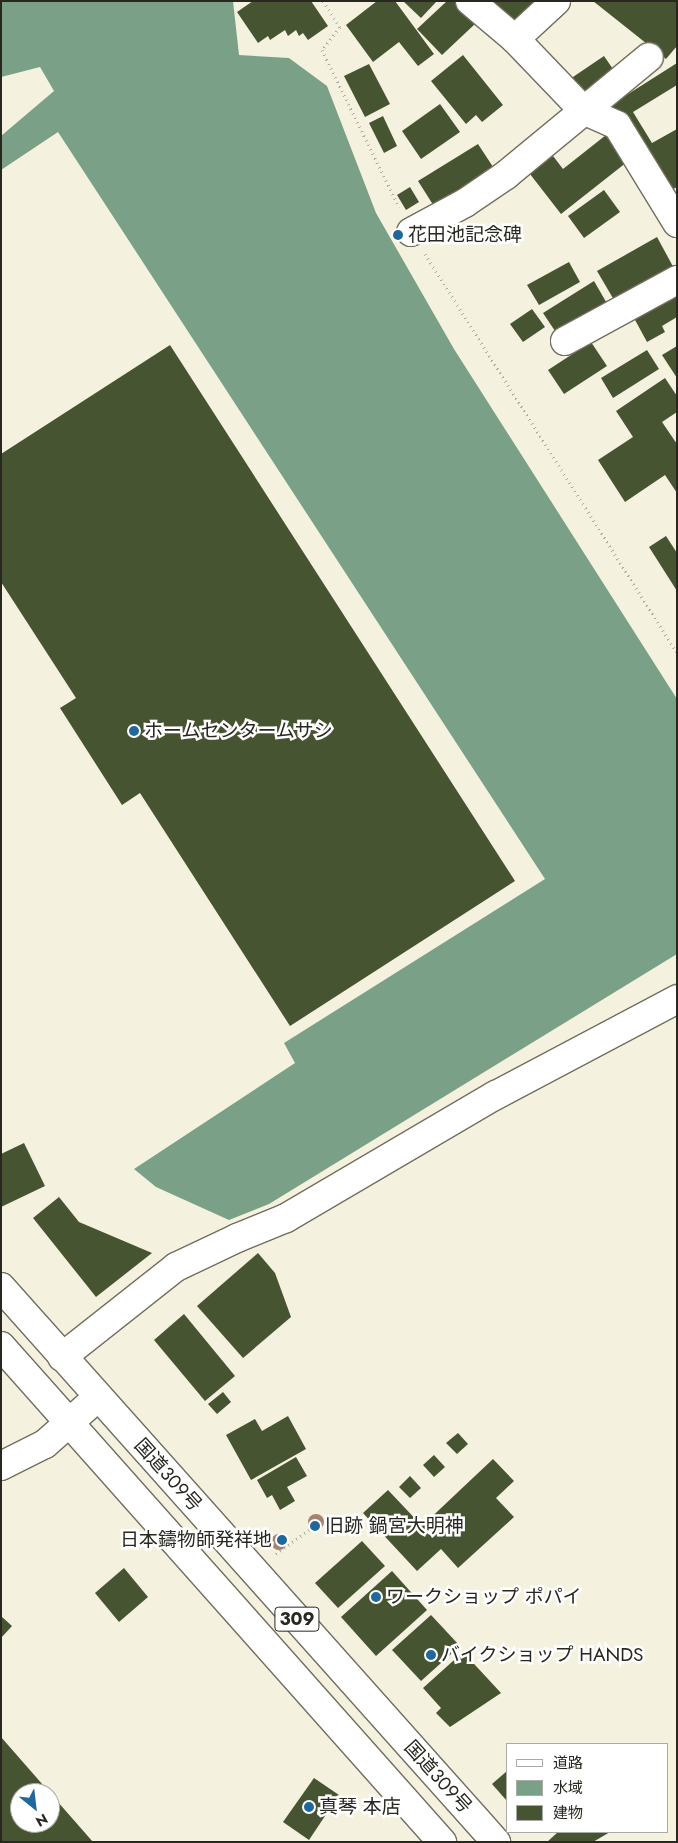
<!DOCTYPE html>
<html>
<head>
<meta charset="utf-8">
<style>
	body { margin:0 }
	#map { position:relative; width:678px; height:1843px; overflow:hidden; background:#f5f1df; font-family:Jost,"Noto Sans JP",sans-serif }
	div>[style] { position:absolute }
	.water>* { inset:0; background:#7aa187 }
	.building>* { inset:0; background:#475431 }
	.path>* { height:3px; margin-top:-1.5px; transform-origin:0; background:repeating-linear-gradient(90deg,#afac9d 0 1px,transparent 0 5px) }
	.roads { filter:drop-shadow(1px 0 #726e5e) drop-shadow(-1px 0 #726e5e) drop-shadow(0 1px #726e5e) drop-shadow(0 -1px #726e5e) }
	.minor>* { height:28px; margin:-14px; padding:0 14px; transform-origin:14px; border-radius:14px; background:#fff }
	.major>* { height:28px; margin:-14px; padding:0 14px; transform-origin:14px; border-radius:14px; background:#fff }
	.highway>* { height:28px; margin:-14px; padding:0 14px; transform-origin:14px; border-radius:14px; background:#fff }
	.trees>* { width:16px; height:16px; margin:-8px; border-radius:50%; background:#a58372 }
	.dots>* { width:14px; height:14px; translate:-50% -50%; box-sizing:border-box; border:2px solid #fff; border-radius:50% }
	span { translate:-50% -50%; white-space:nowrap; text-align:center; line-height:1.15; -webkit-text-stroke:5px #fff; paint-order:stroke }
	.shield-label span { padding:1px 4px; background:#fff; border:1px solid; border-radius:4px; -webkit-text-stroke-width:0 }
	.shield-label { font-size:18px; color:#282720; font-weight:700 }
	.poi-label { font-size:19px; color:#282720 }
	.left { translate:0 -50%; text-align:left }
	.right { translate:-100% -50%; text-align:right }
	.street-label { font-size:19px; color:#282720 }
	.frame { position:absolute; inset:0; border:2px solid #282720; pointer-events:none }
	.legend { position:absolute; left:506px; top:1743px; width:162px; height:90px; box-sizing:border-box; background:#fff; border:1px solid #a9a9a6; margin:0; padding:6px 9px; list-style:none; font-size:15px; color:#282720 }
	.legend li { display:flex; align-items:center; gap:10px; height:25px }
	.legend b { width:25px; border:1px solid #a9a9a6 }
	.north { position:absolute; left:10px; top:1783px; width:50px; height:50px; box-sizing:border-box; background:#fff; border:1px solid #a9a9a6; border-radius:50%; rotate:151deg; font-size:14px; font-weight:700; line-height:20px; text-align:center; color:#282720 }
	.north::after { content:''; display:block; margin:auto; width:18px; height:22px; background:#20679b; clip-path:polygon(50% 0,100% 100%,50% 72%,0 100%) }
</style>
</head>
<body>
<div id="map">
	<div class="water">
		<i style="clip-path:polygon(1px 1px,233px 1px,239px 55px,289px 58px,327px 86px,376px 213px,454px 349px,677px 699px,677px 954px,269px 1204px,229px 1220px,156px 1187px,134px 1169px,295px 1063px,284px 1043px,545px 879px,58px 132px,1px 170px,1px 136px,54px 91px,40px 67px,1px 77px)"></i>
	</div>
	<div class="building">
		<i style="clip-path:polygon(253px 1px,311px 1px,328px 26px,308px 40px,303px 33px,299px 36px,296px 30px,288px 36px,285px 30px,270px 40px,268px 36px,258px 43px,237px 12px)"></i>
		<i style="clip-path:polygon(377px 1px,395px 1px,434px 54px,418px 66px,399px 42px,373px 62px,346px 25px)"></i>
		<i style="clip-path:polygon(403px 1px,437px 1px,421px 18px)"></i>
		<i style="clip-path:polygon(447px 1px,455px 1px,476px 23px,442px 55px,417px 29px)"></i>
		<i style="clip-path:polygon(487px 1px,534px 1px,512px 25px)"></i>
		<i style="clip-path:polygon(593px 1px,677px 1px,677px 46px,666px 59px)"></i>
		<i style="clip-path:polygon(463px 55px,503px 105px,482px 122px,476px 115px,466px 124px,431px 81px)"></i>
		<i style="clip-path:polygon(604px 56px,615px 72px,581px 95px,570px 79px)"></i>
		<i style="clip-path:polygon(677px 63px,677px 85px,633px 112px,652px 143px,677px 129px,677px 187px,664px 194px,603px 110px)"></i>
		<i style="clip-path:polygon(369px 64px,390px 104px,365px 117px,344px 76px)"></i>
		<i style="clip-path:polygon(440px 104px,460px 132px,421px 159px,402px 131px)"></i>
		<i style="clip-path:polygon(383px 116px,397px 146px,384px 153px,369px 123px)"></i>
		<i style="clip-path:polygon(606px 135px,627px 162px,561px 214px,530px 174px,553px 156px,563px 169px)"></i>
		<i style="clip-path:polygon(478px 144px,497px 173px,437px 211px,418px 181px)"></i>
		<i style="clip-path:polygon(410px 187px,419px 202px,406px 210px,397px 195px)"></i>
		<i style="clip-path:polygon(604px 190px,620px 212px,584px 238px,568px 216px)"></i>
		<i style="clip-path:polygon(657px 237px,676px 272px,617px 305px,597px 271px)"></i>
		<i style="clip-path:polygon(569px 262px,580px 282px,539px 305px,527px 285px)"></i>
		<i style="clip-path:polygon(594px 281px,609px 307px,559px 337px,543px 313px)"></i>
		<i style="clip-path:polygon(677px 294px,677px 317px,662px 326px,665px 332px,647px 342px,634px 318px)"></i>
		<i style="clip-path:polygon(532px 309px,545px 327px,523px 342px,510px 324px)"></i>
		<i style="clip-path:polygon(591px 342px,607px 366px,564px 394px,548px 370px)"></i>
		<i style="clip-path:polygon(170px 345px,515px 881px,290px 1026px,140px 793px,122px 805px,60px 708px,76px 698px,1px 582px,1px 454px)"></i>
		<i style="clip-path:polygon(677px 346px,677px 378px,662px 355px)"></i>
		<i style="clip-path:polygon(647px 350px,659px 369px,613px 398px,601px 378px)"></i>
		<i style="clip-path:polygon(665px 378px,677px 396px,677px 412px,662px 422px,677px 444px,677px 493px,665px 475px,625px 502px,598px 460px,633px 437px,616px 411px)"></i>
		<i style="clip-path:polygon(666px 536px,677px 553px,677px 591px,649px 547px)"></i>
		<i style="clip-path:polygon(24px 1143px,45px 1186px,1px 1207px,1px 1154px)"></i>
		<i style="clip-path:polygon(59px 1197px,79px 1222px,152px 1253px,96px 1297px,33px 1218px)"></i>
		<i style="clip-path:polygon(258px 1253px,275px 1273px,291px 1317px,243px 1358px,197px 1306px)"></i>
		<i style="clip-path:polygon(184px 1314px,235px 1376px,205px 1401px,154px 1340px)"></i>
		<i style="clip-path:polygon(223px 1392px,231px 1402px,217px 1414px,208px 1404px)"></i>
		<i style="clip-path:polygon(288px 1416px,306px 1449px,251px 1480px,226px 1435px,255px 1419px,262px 1431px)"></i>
		<i style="clip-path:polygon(458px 1433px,468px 1444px,457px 1454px,446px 1443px)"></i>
		<i style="clip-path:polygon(434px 1455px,445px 1467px,434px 1477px,423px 1465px)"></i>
		<i style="clip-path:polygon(296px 1457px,307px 1476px,287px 1487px,295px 1501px,280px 1510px,272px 1495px,267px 1498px,257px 1480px)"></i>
		<i style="clip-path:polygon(493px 1459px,514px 1481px,496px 1498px,514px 1517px,458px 1568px,441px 1549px,417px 1571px,363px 1513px,388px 1490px,422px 1526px)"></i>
		<i style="clip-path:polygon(410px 1476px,421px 1488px,410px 1498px,399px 1487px)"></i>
		<i style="clip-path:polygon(362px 1541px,385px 1566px,338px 1608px,315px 1583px)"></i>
		<i style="clip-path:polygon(124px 1568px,148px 1597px,119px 1622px,95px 1593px)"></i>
		<i style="clip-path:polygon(392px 1571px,427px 1610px,376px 1656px,341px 1617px)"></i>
		<i style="clip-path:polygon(431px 1615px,460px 1646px,421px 1681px,392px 1650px)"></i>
		<i style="clip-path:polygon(1px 1616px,12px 1626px,1px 1638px)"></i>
		<i style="clip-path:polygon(463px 1652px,501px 1693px,450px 1727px,436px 1713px,441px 1708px,423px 1688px)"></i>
		<i style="clip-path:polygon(evenodd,1px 1737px,50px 1793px,93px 1842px,1px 1842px,1px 1737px,20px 1793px,50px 1793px,50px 1823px,20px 1823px,20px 1793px)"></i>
		<i style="clip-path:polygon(507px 1771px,507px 1801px,492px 1784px)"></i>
		<i style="clip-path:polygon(314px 1778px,339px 1795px,309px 1840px,283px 1822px)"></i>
		<i style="clip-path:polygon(558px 1832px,610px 1832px,593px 1842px,547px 1842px)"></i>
	</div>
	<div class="path">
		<i style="left:323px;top:1px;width:31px;rotate:57deg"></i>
		<i style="left:340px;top:27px;width:29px;rotate:128deg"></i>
		<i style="left:322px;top:50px;width:175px;rotate:63.9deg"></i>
		<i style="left:425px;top:254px;width:472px;rotate:57.7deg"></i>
		<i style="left:276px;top:1554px;width:41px;rotate:-36deg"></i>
	</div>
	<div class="roads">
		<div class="minor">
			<i style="left:470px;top:1px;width:59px;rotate:40.2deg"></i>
			<i style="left:515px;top:39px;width:98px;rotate:46.2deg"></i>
			<i style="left:583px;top:110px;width:37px;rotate:24deg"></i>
			<i style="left:617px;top:125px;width:115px;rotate:58.5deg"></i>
			<i style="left:515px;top:39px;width:56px;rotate:-42.8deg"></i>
			<i style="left:411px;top:232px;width:61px;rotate:-28.2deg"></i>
			<i style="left:465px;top:203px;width:50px;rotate:-34.3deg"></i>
			<i style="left:506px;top:175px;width:185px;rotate:-39.5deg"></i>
			<i style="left:565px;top:341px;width:128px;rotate:-28.6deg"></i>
			<i style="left:62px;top:1357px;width:145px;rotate:-38.3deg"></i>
			<i style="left:176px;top:1267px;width:68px;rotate:-25.4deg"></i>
			<i style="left:237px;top:1238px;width:53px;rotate:-22.2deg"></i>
			<i style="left:286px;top:1218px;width:243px;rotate:-30.4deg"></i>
			<i style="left:496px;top:1095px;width:205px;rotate:-27.9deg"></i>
		</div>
		<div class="major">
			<i style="left:1px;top:1466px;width:49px;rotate:-26.6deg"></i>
			<i style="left:45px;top:1444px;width:71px;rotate:-41.6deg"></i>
		</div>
		<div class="highway">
			<i style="left:1px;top:1287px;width:744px;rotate:48.27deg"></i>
			<i style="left:1px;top:1346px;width:664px;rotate:48.36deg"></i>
		</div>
	</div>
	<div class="trees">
		<i style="left:316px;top:1522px"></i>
		<i style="left:279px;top:1542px"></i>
	</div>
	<div class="dots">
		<i style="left:398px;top:235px;background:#20679b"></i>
		<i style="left:134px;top:731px;background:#20679b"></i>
		<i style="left:315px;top:1526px;background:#20679b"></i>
		<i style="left:282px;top:1540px;background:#20679b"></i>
		<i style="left:376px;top:1597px;background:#20679b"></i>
		<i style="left:431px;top:1655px;background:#20679b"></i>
		<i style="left:309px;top:1807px;background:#20679b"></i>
	</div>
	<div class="shield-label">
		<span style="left:297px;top:1619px">309</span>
	</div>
	<div class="poi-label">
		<span class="left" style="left:408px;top:235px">花田池記念碑</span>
		<span class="left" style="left:144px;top:731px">ホームセンタームサシ</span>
		<span class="left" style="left:325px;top:1526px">旧跡 鍋宮大明神</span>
		<span class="right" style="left:272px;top:1540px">日本鑄物師発祥地</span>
		<span class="left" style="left:386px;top:1597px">ワークショップ ポパイ</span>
		<span class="left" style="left:441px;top:1655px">バイクショップ HANDS</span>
		<span class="left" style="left:319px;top:1807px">真琴 本店</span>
	</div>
	<div class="street-label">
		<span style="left:168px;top:1475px;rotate:48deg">国道309号</span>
		<span style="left:438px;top:1777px;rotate:48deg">国道309号</span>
	</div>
	<div class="frame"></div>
	<ul class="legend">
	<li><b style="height:6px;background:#fff"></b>道路</li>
	<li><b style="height:14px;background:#7aa187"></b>水域</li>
	<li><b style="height:14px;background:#475431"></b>建物</li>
	</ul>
	<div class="north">N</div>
</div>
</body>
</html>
